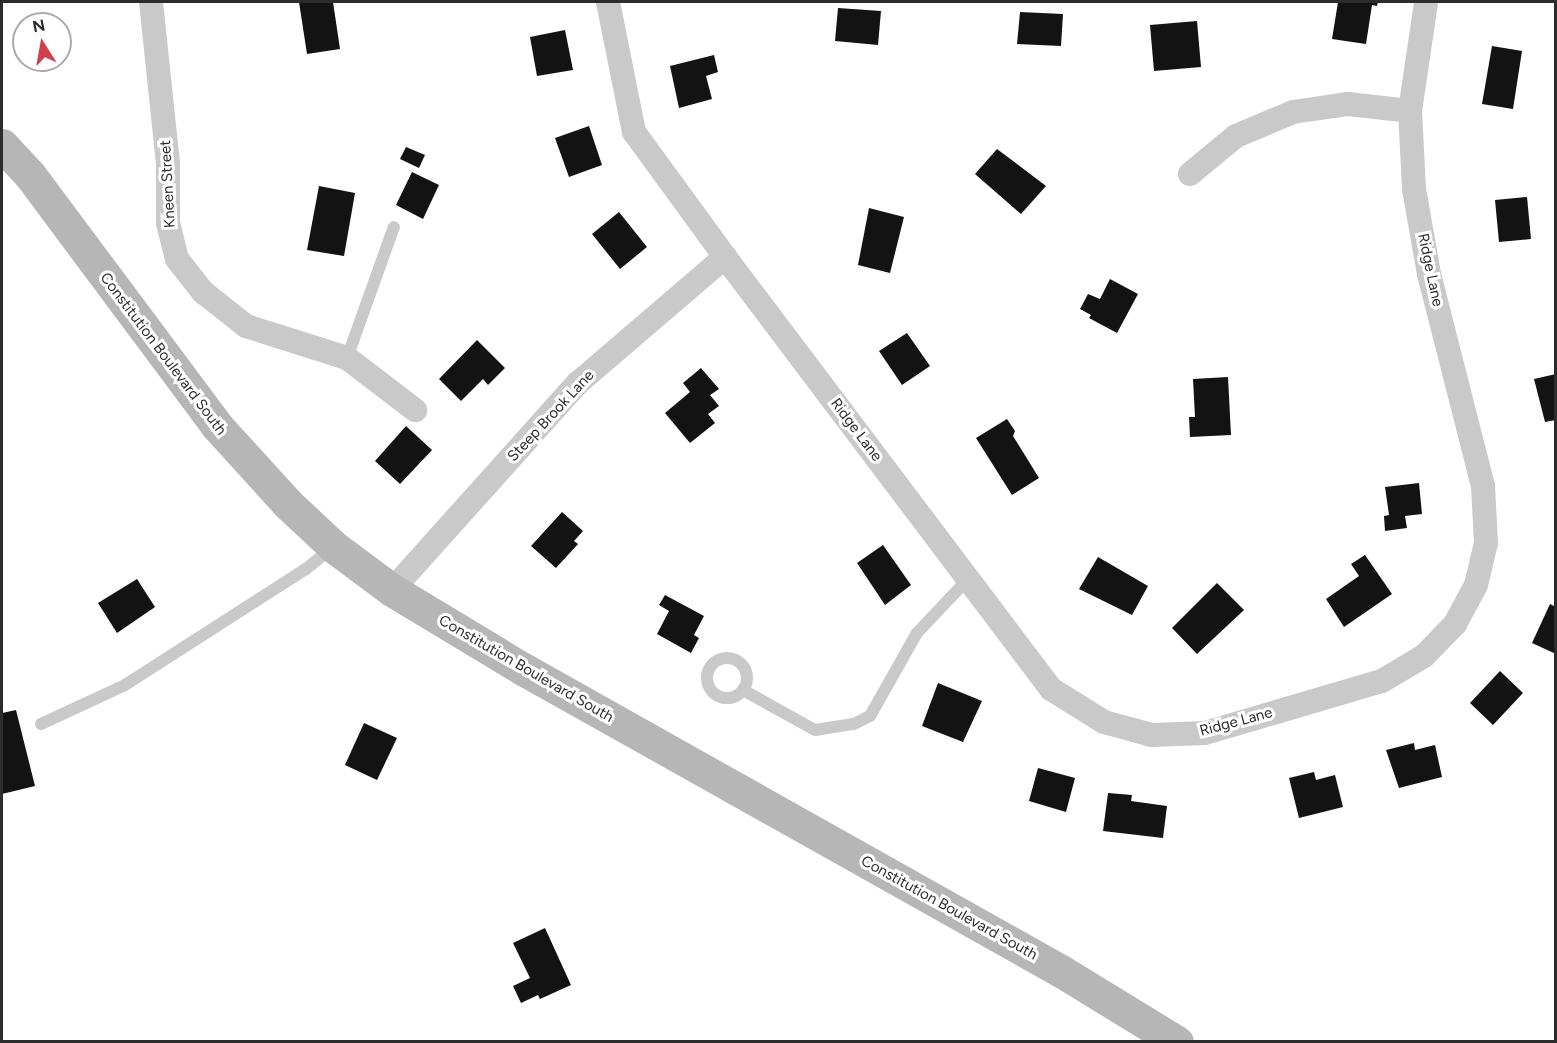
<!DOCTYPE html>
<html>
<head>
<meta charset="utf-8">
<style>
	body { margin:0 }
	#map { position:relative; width:1557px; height:1043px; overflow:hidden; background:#fff; font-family:Figtree,sans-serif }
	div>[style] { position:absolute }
	.building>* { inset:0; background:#131313 }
	.lane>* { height:12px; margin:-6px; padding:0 6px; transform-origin:6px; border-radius:6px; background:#c9c9c9 }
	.lane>.ring { margin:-6px; padding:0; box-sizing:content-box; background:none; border:12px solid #c9c9c9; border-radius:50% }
	.street>* { height:24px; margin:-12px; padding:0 12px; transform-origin:12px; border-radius:12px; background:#c9c9c9 }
	.secondary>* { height:33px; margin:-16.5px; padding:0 16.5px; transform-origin:16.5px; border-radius:16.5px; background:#b6b6b6 }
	span { translate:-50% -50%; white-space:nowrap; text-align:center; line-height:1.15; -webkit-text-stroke:6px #fff; paint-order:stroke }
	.street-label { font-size:15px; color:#2c2c2c }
	.frame { position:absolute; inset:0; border:3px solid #2c2c2c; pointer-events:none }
	.north { position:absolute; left:12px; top:12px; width:60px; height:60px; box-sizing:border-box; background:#fff; border:2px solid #ababab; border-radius:50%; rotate:349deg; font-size:16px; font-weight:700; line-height:24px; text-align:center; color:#2c2c2c }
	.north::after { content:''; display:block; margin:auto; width:21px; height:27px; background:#d04150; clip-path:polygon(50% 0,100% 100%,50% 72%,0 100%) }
</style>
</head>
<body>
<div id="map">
	<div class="building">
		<i style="clip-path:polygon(299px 2px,333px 2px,340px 49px,307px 54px)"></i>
		<i style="clip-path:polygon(1338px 2px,1378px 2px,1377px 6px,1372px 5px,1366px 44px,1332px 39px)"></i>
		<i style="clip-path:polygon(838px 8px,881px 11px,878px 45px,835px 41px)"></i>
		<i style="clip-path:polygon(1020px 12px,1063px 14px,1061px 46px,1017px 44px)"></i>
		<i style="clip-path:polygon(1197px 21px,1201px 67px,1154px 71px,1150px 25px)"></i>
		<i style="clip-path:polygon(565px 30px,573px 70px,537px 76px,530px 37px)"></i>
		<i style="clip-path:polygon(1492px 46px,1522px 51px,1513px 109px,1482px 104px)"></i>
		<i style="clip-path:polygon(714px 55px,718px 72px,706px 76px,712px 99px,679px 108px,670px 66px)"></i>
		<i style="clip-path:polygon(589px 126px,602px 165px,569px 177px,555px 138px)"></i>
		<i style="clip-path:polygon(406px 147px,425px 155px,419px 168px,400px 159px)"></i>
		<i style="clip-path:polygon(997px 149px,1046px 186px,1021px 214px,975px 174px)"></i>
		<i style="clip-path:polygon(412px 172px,439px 185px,423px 219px,396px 205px)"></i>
		<i style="clip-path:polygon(319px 186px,355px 193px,344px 256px,307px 250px)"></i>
		<i style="clip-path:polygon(1527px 197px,1531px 239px,1499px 242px,1495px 200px)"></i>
		<i style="clip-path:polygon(869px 208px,904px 217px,890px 273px,858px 265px)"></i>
		<i style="clip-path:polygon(619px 212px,647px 247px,620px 269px,592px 234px)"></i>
		<i style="clip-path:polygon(1110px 279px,1138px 294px,1117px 333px,1089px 318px,1091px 315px,1080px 309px,1088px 294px,1100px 299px)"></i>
		<i style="clip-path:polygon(907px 333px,930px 366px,902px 385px,879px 351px)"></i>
		<i style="clip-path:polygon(477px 340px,505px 368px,488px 385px,483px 379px,461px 401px,439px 379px)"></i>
		<i style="clip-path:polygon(701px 368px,719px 389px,710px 395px,719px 406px,708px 414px,715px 423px,690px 443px,665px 413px,690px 392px,683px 383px)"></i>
		<i style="clip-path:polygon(1556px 374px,1556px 420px,1545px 422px,1534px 379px)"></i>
		<i style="clip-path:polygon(1228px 377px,1231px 435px,1190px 437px,1189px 417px,1195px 417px,1193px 379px)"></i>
		<i style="clip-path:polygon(1007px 419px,1015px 431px,1013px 436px,1039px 478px,1012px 495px,976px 438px)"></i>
		<i style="clip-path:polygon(406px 426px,432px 450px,400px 484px,375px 461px)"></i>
		<i style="clip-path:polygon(1419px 483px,1422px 514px,1405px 516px,1407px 528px,1385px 531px,1384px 516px,1389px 515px,1385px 487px)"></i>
		<i style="clip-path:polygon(562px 512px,583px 531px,574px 541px,578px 544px,556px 568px,531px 546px)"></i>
		<i style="clip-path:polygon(883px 545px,911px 585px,885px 605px,857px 563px)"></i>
		<i style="clip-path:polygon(1365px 555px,1392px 594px,1344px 627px,1326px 599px,1359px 576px,1351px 564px)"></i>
		<i style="clip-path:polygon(1098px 557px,1148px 586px,1132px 615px,1079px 589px)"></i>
		<i style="clip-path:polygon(137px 579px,155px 607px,117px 633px,98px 603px)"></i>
		<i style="clip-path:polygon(1217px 583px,1244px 610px,1197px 654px,1172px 628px)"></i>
		<i style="clip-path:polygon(665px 595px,704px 616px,694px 635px,699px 638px,691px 653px,657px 634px,669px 611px,659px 605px)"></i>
		<i style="clip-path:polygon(1550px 604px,1556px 607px,1556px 654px,1532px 643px)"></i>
		<i style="clip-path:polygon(1500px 671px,1523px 693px,1493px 725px,1470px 703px)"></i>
		<i style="clip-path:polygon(938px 683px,982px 701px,963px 742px,922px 726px)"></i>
		<i style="clip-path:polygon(16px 710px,35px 786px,2px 794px,2px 713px)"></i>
		<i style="clip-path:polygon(364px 723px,397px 738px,377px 780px,345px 765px)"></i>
		<i style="clip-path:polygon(1414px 743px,1415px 750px,1435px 745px,1442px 777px,1399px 788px,1386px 750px)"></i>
		<i style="clip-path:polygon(1038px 768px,1075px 778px,1066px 812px,1029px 801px)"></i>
		<i style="clip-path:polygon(1314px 772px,1316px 780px,1335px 775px,1343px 807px,1299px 818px,1289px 778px)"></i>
		<i style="clip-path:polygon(1108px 793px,1132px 795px,1131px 801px,1167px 806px,1163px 838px,1103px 831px)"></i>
		<i style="clip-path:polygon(545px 928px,571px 985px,540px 999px,538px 995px,521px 1003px,513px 986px,530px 978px,513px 943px)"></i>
	</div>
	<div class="lane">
		<i style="left:347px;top:358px;width:139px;rotate:-70.3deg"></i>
		<i class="ring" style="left:707px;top:658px;width:28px;height:28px"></i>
		<i style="left:743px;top:690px;width:82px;rotate:29.1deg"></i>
		<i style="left:815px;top:730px;width:39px;rotate:-9deg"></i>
		<i style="left:854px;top:724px;width:18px;rotate:-27deg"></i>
		<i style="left:870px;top:716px;width:95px;rotate:-60.5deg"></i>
		<i style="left:917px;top:633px;width:74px;rotate:-46.6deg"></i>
		<i style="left:41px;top:724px;width:93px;rotate:-24.9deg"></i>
		<i style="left:125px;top:685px;width:215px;rotate:-32.7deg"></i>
		<i style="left:306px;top:569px;width:33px;rotate:-39deg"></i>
	</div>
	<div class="street">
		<i style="left:151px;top:2px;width:162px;rotate:84deg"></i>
		<i style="left:168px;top:163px;width:60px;rotate:90deg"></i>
		<i style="left:168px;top:223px;width:37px;rotate:76deg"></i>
		<i style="left:177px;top:259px;width:42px;rotate:51.8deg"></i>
		<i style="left:203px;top:292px;width:55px;rotate:38.3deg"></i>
		<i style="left:246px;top:326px;width:106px;rotate:17.6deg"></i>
		<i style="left:347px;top:358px;width:86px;rotate:37.4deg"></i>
		<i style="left:608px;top:2px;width:133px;rotate:78.7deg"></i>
		<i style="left:634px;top:132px;width:155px;rotate:53.9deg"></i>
		<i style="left:725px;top:257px;width:541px;rotate:52.96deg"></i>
		<i style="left:1051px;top:689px;width:62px;rotate:31.9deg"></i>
		<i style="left:1104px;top:722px;width:50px;rotate:15.2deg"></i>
		<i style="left:1152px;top:735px;width:53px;rotate:-2.2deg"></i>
		<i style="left:1205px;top:733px;width:184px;rotate:-16.4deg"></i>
		<i style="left:1382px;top:681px;width:49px;rotate:-30.8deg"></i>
		<i style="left:1424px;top:656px;width:45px;rotate:-45.9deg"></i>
		<i style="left:1455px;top:624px;width:44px;rotate:-61.7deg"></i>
		<i style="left:1476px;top:585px;width:43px;rotate:-76.6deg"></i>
		<i style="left:1486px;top:543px;width:57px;rotate:-93deg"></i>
		<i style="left:1483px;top:486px;width:219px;rotate:-104.3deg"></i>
		<i style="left:1429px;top:274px;width:86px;rotate:-100deg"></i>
		<i style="left:1414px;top:189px;width:78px;rotate:-92.9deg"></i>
		<i style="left:1410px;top:111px;width:110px;rotate:-81.6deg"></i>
		<i style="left:1190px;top:174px;width:60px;rotate:-39.6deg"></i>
		<i style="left:1236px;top:136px;width:62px;rotate:-22.8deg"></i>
		<i style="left:1293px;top:112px;width:56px;rotate:-8.3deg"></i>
		<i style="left:1348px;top:104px;width:62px;rotate:6.4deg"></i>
		<i style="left:392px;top:590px;width:278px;rotate:-48.1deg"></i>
		<i style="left:578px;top:383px;width:194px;rotate:-40.6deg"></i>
	</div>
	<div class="secondary">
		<i style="left:2px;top:145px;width:41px;rotate:47deg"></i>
		<i style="left:30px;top:175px;width:313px;rotate:53.3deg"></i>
		<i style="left:217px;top:426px;width:105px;rotate:47.7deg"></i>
		<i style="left:288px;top:504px;width:63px;rotate:43.1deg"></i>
		<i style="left:334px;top:547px;width:72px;rotate:36.6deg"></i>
		<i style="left:392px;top:590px;width:153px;rotate:31.1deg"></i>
		<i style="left:523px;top:669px;width:617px;rotate:29.31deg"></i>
		<i style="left:1061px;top:971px;width:136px;rotate:31.5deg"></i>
	</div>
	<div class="street-label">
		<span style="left:168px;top:184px;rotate:-93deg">Kneen Street</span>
		<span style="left:1430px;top:270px;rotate:78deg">Ridge Lane</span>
		<span style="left:163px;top:354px;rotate:53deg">Constitution Boulevard South</span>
		<span style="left:551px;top:416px;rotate:-47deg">Steep Brook Lane</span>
		<span style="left:856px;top:430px;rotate:53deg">Ridge Lane</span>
		<span style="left:526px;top:669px;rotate:30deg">Constitution Boulevard South</span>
		<span style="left:1236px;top:722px;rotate:-15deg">Ridge Lane</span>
		<span style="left:949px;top:908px;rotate:29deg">Constitution Boulevard South</span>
	</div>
	<div class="frame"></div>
	<div class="north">N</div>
</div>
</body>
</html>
